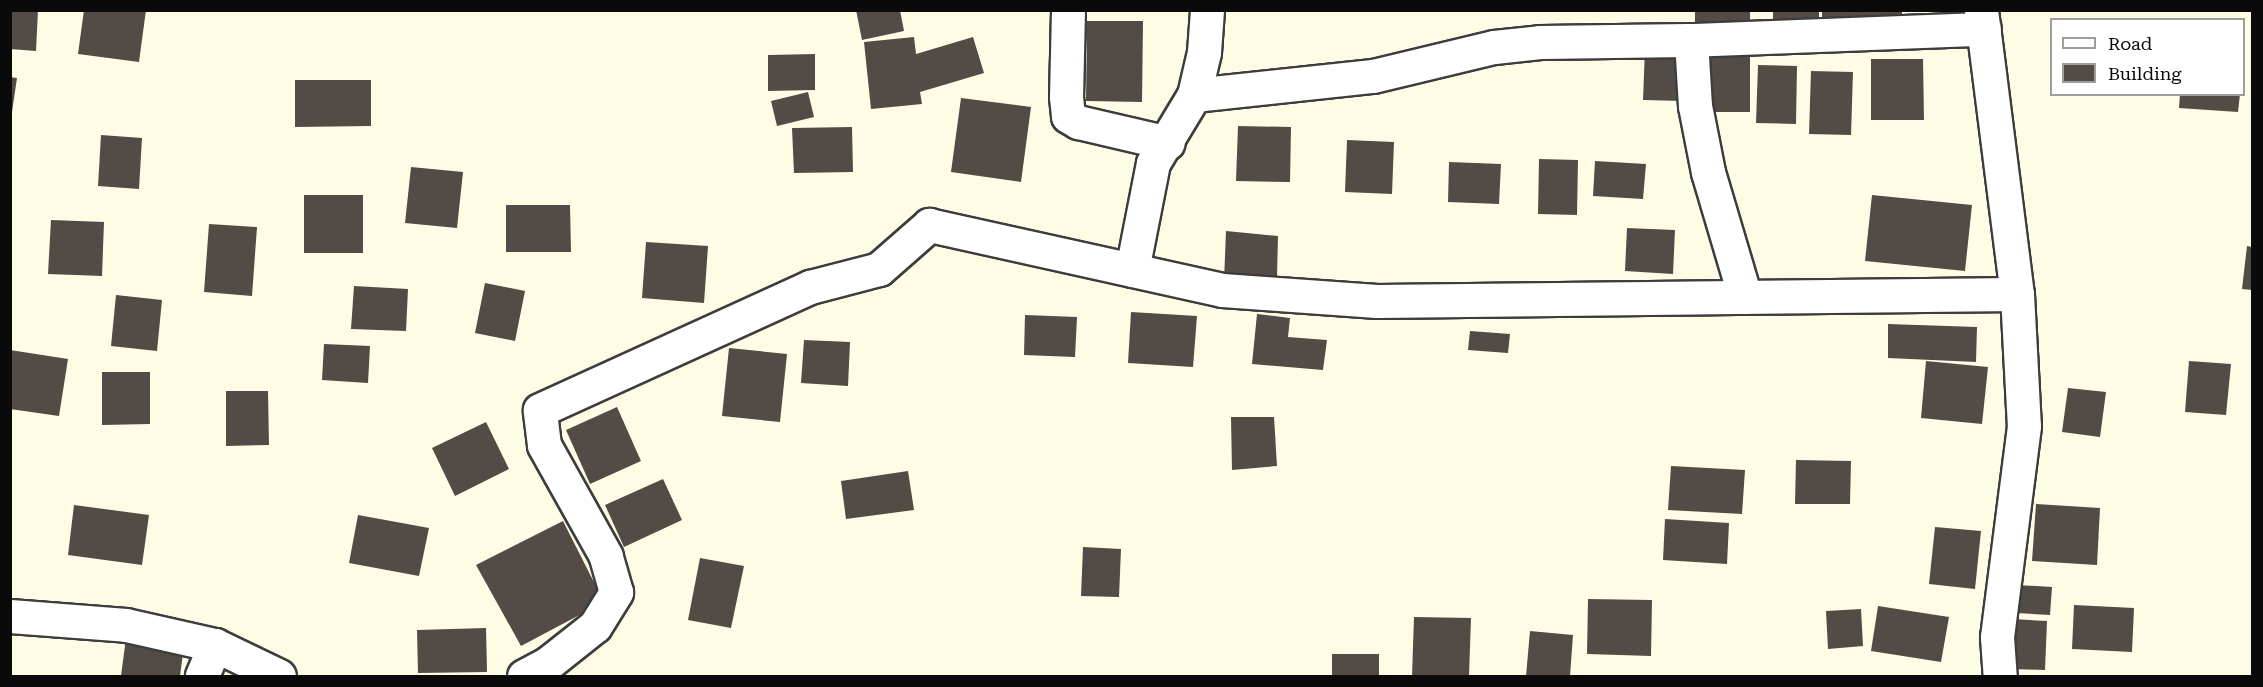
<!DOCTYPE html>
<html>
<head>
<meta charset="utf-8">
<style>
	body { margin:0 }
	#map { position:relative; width:2263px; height:687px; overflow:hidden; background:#fffce6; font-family:"Roboto Serif",serif }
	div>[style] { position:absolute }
	.building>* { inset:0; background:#534b45 }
	.roads { filter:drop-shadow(2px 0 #3d3d3d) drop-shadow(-2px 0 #3d3d3d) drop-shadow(0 2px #3d3d3d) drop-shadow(0 -2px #3d3d3d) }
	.street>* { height:33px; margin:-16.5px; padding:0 16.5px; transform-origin:16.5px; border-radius:16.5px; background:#fff }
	span { translate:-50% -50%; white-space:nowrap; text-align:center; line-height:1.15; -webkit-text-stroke:6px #fff; paint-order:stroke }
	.frame { position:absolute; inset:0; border:12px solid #0a0a0a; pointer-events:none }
	.legend { position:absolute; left:2050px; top:18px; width:195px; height:78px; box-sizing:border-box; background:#fff; border:2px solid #9d9d9d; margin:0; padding:8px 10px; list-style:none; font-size:18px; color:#0a0a0a }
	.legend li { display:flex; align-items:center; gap:12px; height:30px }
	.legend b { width:30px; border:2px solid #9d9d9d }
</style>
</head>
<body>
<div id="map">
	<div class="building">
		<i style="clip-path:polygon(10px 10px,38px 10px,36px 51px,10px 49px)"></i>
		<i style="clip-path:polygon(84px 10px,146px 10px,139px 62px,78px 54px)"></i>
		<i style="clip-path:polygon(856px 10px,900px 10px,904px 31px,862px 40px)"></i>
		<i style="clip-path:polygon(1695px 10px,1750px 10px,1750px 27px,1695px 29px)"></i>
		<i style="clip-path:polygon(1773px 10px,1819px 10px,1819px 29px,1773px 28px)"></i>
		<i style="clip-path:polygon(1822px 10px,1902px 10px,1902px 20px,1822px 21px)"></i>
		<i style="clip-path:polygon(1087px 21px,1143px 21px,1142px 102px,1086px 101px)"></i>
		<i style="clip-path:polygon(914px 37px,916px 54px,973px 37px,984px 73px,920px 92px,922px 104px,871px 109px,864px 42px)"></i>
		<i style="clip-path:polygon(1645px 48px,1685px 49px,1684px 101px,1643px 100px)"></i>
		<i style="clip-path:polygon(815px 54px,815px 90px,768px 91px,768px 55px)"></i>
		<i style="clip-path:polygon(1704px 57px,1750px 57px,1750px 112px,1704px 112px)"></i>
		<i style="clip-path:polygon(1871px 59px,1923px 59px,1924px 120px,1871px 120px)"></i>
		<i style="clip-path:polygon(1758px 65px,1797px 66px,1796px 124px,1756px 123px)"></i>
		<i style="clip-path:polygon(1811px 71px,1853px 72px,1851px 135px,1809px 134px)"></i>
		<i style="clip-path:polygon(10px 77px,17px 78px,12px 112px,10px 112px)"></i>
		<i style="clip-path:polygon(295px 80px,371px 80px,371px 126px,295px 127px)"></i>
		<i style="clip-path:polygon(808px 92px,814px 117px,777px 126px,771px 101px)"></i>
		<i style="clip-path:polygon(2180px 94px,2240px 94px,2238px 112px,2179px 108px)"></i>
		<i style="clip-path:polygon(961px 98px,1031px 107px,1021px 182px,951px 172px)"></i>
		<i style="clip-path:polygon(1238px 126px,1291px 127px,1290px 182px,1236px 181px)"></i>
		<i style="clip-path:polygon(852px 127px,853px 172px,794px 173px,792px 128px)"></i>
		<i style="clip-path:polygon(101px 135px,142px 138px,139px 189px,98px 186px)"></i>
		<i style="clip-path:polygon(1347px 140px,1394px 142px,1392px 194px,1345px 192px)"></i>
		<i style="clip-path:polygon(1539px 159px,1578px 160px,1577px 215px,1538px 214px)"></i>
		<i style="clip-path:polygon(1595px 161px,1646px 164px,1643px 199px,1593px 196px)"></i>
		<i style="clip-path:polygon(1449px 162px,1501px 164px,1499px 204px,1448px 202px)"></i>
		<i style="clip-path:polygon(411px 167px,463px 172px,457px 228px,405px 223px)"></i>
		<i style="clip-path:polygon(304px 195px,363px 195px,363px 253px,304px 253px)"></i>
		<i style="clip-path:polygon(1872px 195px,1972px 205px,1965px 271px,1865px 261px)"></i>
		<i style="clip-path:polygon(506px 205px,570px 205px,571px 252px,506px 252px)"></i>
		<i style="clip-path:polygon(51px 220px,104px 222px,102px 276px,48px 274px)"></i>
		<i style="clip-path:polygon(209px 224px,257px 227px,252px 296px,204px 292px)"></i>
		<i style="clip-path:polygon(1627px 228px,1675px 230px,1673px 274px,1625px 271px)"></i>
		<i style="clip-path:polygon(1226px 231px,1278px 236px,1277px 277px,1224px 281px)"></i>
		<i style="clip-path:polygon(646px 242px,708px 246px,704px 303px,642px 298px)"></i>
		<i style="clip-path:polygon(2247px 246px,2252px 247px,2252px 290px,2242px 289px)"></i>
		<i style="clip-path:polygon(485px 283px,525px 291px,515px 341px,475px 333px)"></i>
		<i style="clip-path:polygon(354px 286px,408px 289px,406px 331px,351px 329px)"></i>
		<i style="clip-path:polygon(116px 295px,162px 300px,157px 351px,111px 346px)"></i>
		<i style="clip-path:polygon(1131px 312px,1197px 316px,1193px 367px,1128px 363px)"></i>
		<i style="clip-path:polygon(1257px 314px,1290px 318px,1288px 337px,1327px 340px,1323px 370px,1252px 364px)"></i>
		<i style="clip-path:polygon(1025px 315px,1077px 317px,1075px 357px,1024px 355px)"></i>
		<i style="clip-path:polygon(1888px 324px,1977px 327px,1976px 362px,1888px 358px)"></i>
		<i style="clip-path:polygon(1470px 331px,1510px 334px,1508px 353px,1468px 350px)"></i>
		<i style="clip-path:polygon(804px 340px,850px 342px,848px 386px,801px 383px)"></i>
		<i style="clip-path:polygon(324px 344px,370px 346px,368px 383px,322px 380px)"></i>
		<i style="clip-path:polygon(729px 348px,787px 354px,780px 422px,722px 416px)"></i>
		<i style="clip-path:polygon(10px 350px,68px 359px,59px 416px,10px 409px)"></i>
		<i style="clip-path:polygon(1926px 361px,1988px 367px,1982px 424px,1921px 418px)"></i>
		<i style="clip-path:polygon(2189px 361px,2231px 364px,2226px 415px,2185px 412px)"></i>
		<i style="clip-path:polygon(102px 372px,150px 372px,150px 424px,102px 425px)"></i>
		<i style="clip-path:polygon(2068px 388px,2106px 392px,2100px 437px,2062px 432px)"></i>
		<i style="clip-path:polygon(226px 391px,268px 391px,269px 445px,226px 446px)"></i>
		<i style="clip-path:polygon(617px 407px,641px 461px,590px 484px,566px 430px)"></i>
		<i style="clip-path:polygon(1231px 417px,1274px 417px,1277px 466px,1232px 470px)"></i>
		<i style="clip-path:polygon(486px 422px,509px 469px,455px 496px,432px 448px)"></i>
		<i style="clip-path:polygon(1796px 460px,1851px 461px,1850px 504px,1795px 504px)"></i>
		<i style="clip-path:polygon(1671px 466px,1745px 470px,1742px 514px,1668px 510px)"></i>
		<i style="clip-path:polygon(908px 471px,914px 510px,846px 519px,841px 481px)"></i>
		<i style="clip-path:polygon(663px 479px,682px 520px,624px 547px,605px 505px)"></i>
		<i style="clip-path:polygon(2036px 504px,2100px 508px,2097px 565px,2032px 561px)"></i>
		<i style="clip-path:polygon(74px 505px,149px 515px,142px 565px,68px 555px)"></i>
		<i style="clip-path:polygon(358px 515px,429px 528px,419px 576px,349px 563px)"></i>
		<i style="clip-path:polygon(1665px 519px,1729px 523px,1727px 564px,1663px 560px)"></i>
		<i style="clip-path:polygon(563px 521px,604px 602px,521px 646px,476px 565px)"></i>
		<i style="clip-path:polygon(1935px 527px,1981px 531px,1975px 589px,1929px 584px)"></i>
		<i style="clip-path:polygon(1083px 547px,1121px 549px,1119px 597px,1081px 596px)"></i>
		<i style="clip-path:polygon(700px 558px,744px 566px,731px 628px,688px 620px)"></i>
		<i style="clip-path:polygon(2017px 585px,2052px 587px,2050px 615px,2016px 613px)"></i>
		<i style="clip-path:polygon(1588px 599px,1652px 600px,1651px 656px,1587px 654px)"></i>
		<i style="clip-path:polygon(2074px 605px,2134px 608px,2132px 652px,2072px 649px)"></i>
		<i style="clip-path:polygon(1878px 606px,1949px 617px,1941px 662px,1871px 651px)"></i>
		<i style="clip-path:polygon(1861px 609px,1863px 646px,1828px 649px,1826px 611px)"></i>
		<i style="clip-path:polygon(1414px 617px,1471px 618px,1469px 676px,1412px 676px)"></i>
		<i style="clip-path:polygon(2012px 619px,2047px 621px,2045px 670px,2011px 669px)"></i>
		<i style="clip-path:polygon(486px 628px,487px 672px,418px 673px,417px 630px)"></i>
		<i style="clip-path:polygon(1530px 631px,1573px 635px,1570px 676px,1526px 676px)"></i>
		<i style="clip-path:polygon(126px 638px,184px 646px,180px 676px,121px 676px)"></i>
		<i style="clip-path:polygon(1332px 654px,1379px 654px,1379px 676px,1332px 676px)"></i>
	</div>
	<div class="roads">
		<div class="street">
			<i style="left:1068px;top:10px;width:87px;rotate:91.3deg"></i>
			<i style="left:1066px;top:97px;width:19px;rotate:84deg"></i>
			<i style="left:1068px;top:116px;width:12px;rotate:31deg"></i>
			<i style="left:1078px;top:122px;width:92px;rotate:13.1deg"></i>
			<i style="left:1981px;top:10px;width:286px;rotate:82.8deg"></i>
			<i style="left:2017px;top:294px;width:132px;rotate:87deg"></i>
			<i style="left:2024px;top:426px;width:213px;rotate:97.3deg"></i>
			<i style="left:1997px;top:637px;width:39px;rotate:86deg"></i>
			<i style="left:1194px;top:95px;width:180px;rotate:-6.1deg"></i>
			<i style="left:1373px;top:76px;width:124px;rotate:-13.5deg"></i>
			<i style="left:1494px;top:47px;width:46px;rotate:-6.2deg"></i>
			<i style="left:1540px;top:42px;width:151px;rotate:-0.8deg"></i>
			<i style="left:1132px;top:270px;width:109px;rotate:-78.9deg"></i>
			<i style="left:1153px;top:163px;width:79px;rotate:-58.9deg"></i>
			<i style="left:1194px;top:95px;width:44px;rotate:-76.9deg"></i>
			<i style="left:1204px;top:52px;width:42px;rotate:-85.9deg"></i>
			<i style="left:1745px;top:297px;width:130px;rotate:-106.5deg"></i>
			<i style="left:1708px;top:172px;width:67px;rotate:-101.1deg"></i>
			<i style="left:1695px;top:106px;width:66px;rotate:-93.5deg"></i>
			<i style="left:1691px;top:40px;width:293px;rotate:-2.2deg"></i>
			<i style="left:10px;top:616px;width:116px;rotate:4.4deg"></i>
			<i style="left:126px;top:625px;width:91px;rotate:12.7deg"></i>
			<i style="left:215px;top:645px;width:34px;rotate:113deg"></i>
			<i style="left:215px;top:645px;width:71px;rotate:25.8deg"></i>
			<i style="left:524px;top:676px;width:26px;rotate:-28deg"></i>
			<i style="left:547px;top:664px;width:61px;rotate:-38.4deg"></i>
			<i style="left:595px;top:626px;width:40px;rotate:-58deg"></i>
			<i style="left:616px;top:592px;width:37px;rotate:-106deg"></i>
			<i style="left:606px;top:556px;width:127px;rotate:-119.2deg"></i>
			<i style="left:544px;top:445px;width:35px;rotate:-97deg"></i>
			<i style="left:540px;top:410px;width:297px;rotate:-24.5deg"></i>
			<i style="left:810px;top:287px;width:71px;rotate:-14.6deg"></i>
			<i style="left:879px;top:269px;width:67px;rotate:-41.3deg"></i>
			<i style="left:929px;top:225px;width:300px;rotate:12.5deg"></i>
			<i style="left:1222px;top:290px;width:155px;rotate:4.1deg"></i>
			<i style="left:1377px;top:301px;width:640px;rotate:-0.63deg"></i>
		</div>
	</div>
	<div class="frame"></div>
	<ul class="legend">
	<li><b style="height:8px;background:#fff"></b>Road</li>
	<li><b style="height:16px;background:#534b45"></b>Building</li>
	</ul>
</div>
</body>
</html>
